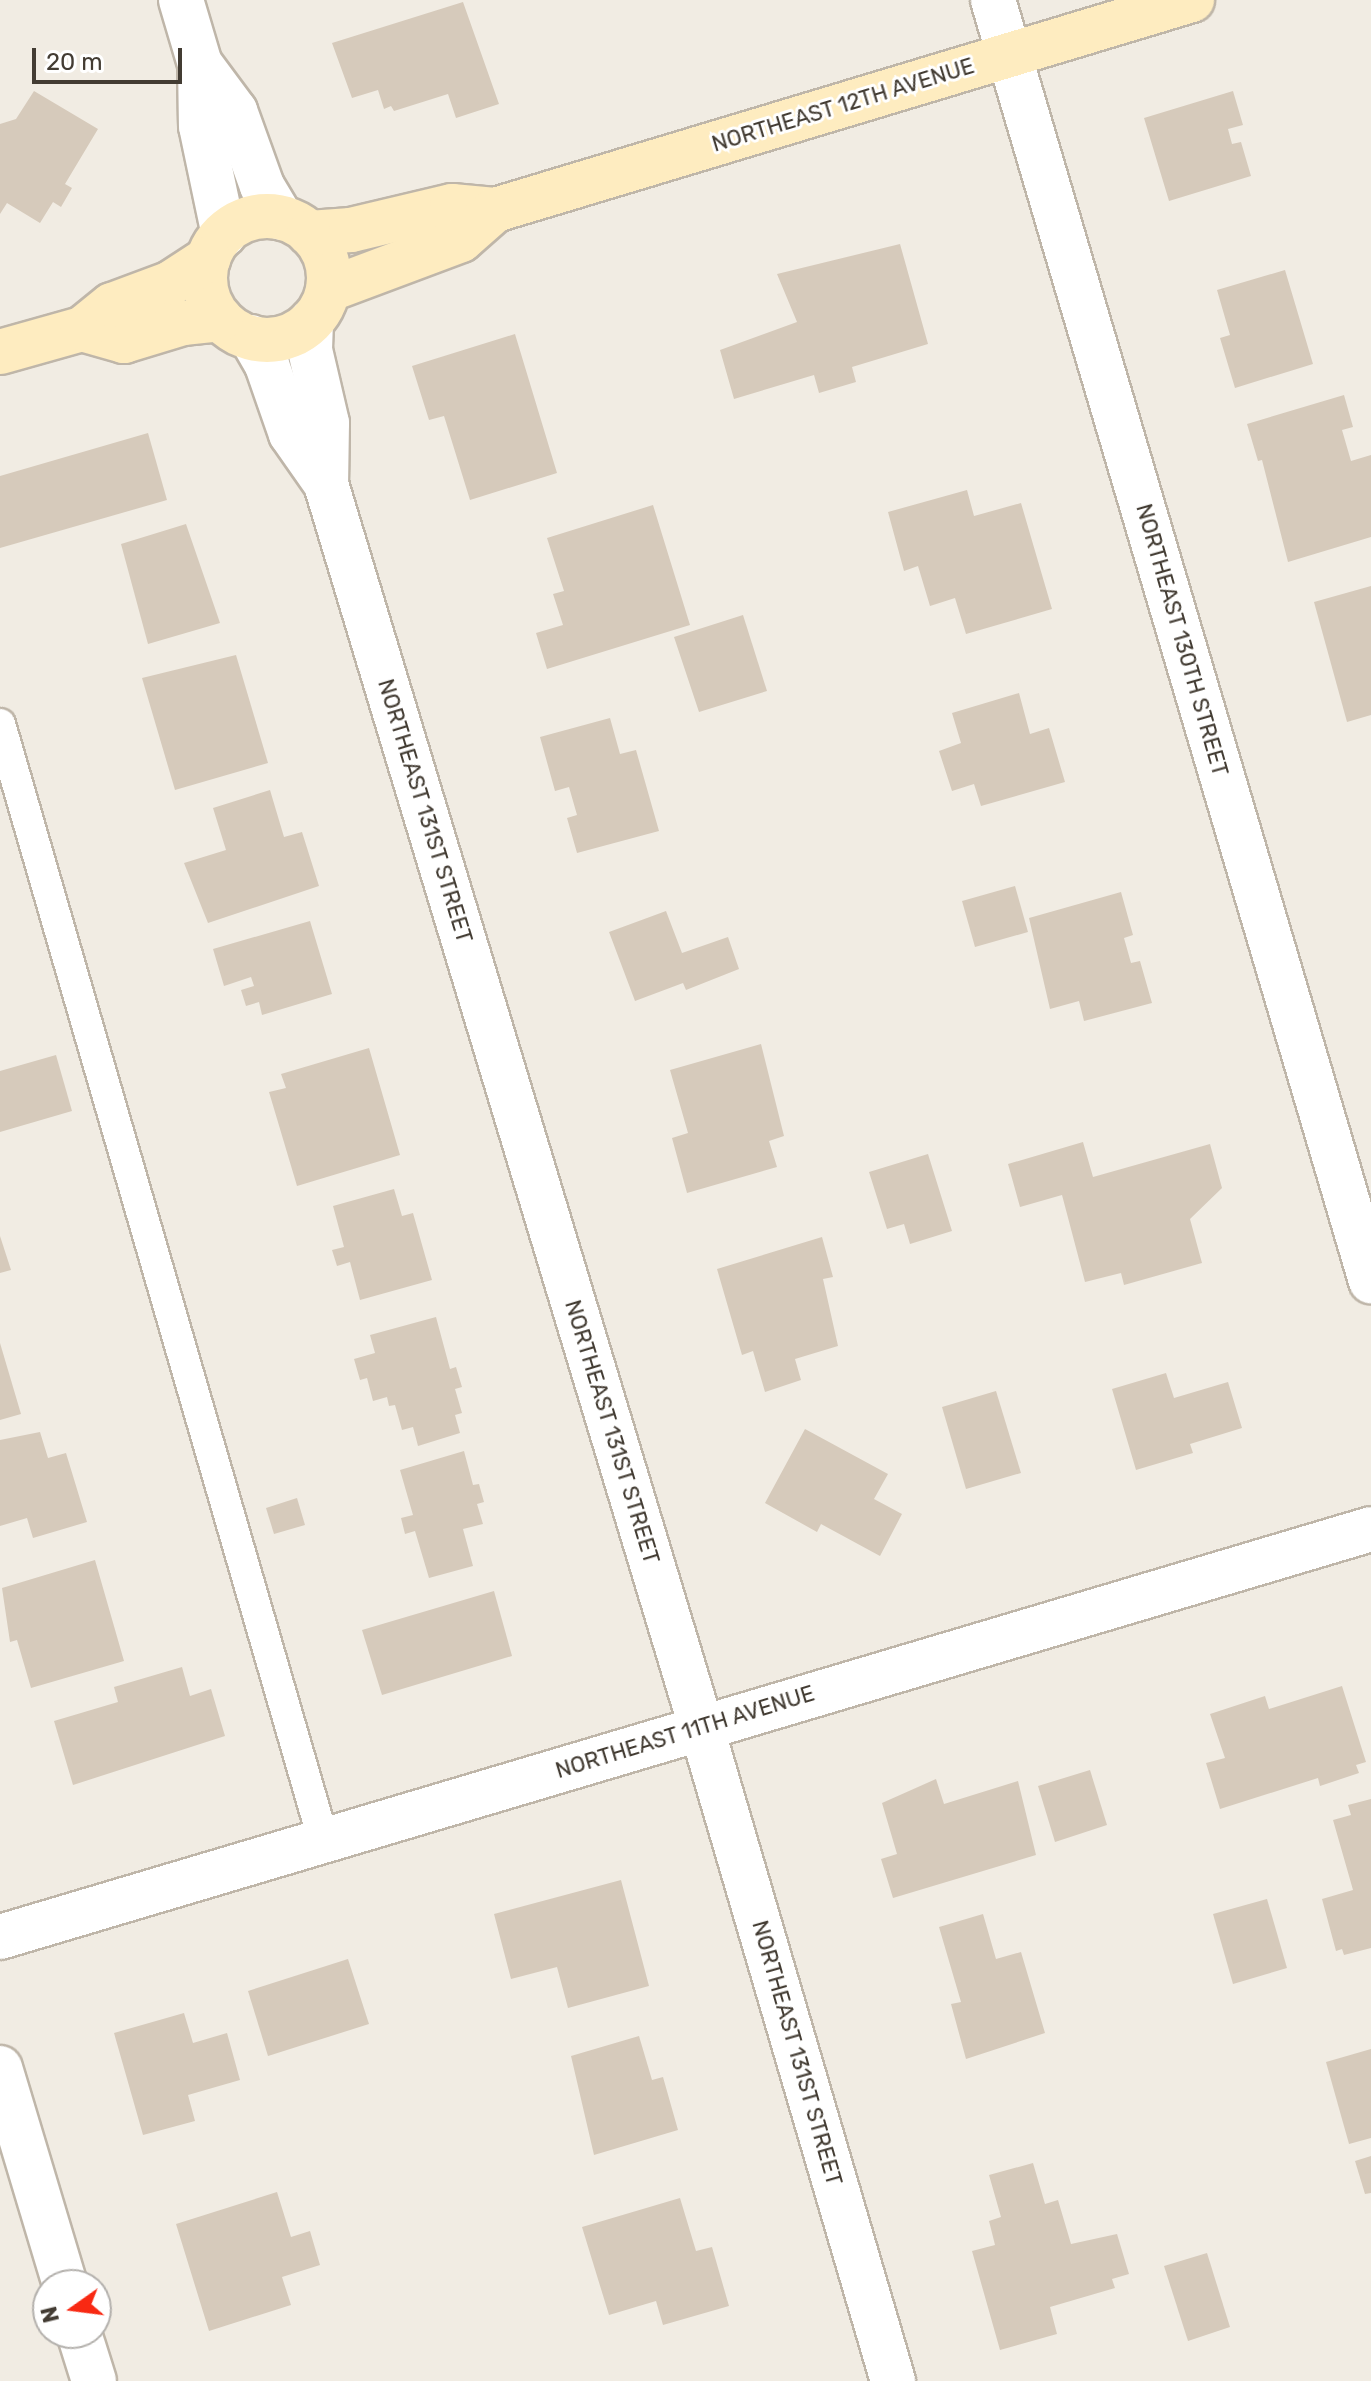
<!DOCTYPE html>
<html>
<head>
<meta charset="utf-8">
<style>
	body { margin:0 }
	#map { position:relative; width:1371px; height:2381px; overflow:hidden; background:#f1ece3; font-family:Rubik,sans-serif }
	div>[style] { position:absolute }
	.building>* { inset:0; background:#d6cabb }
	.roads { filter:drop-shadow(2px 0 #bfb6a9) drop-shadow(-2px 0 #bfb6a9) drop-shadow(0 2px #bfb6a9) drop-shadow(0 -2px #bfb6a9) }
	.lane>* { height:30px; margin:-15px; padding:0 15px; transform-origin:15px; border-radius:15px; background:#fff }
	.street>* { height:44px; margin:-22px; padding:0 22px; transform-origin:22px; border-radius:22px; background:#fff }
	.secondary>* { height:44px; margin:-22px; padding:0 22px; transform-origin:22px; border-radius:22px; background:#feecc0 }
	.secondary>.ring { margin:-22px; padding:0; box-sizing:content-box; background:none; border:44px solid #feecc0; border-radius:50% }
	span { translate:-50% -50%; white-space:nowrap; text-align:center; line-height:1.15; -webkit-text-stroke:6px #fff; paint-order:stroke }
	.street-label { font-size:22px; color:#433c33 }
	.north { position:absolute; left:32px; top:2269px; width:80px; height:80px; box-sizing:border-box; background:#fff; border:2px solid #b4b1ad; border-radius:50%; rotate:256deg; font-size:22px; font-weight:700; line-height:32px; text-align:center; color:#433c33 }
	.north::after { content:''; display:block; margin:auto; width:28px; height:36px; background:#f82913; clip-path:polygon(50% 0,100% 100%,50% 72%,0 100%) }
	.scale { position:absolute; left:32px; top:48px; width:150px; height:36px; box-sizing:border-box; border:4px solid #433c33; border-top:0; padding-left:10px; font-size:24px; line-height:28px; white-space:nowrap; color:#433c33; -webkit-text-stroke:6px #fff; paint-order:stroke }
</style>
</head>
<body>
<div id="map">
	<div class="building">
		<i style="clip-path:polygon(463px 2px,499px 104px,456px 118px,448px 94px,394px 111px,391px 106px,384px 109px,378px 90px,352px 98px,332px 43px)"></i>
		<i style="clip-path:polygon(34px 91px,98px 129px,65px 184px,72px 188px,61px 207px,53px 202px,40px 223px,7px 203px,0 214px,0 124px,16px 119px)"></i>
		<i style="clip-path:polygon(1233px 91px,1243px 125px,1228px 129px,1232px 144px,1241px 142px,1251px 176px,1169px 201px,1144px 118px)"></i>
		<i style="clip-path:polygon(900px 244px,928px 344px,852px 367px,856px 382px,819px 393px,814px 375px,734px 399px,720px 350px,797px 322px,777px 274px)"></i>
		<i style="clip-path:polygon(1285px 270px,1313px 364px,1235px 388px,1220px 338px,1230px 335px,1217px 290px)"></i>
		<i style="clip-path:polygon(515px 334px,557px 473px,470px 500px,444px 416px,429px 420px,412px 366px)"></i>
		<i style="clip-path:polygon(1344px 395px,1353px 427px,1342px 430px,1351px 461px,1371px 455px,1371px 537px,1288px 562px,1262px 460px,1258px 461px,1247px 424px)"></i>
		<i style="clip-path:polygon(148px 433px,167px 500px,0 548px,0 476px)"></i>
		<i style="clip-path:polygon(967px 490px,974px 516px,1021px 503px,1052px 609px,966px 634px,955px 598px,930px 606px,918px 566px,904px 571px,888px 512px)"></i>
		<i style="clip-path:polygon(653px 505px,690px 625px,547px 669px,536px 633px,563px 625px,553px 594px,564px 591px,547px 538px)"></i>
		<i style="clip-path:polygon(186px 524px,220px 623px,148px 644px,121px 544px)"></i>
		<i style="clip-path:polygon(1371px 586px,1371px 715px,1347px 722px,1314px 602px)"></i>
		<i style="clip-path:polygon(743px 615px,767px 691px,699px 712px,674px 637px)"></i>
		<i style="clip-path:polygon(236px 655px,268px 763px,175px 790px,142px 678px)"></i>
		<i style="clip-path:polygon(1019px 693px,1030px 734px,1049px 728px,1065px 782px,981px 806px,974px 784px,952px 791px,939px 751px,961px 743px,952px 713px)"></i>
		<i style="clip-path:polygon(610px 718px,620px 754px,636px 750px,659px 831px,577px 853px,567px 818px,577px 815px,569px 787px,555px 791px,540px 737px)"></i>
		<i style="clip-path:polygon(270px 790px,284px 837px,302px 832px,319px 886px,208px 923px,184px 863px,226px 850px,213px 808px)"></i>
		<i style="clip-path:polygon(1015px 886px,1028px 932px,975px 947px,962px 901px)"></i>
		<i style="clip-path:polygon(1121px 892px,1133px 935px,1124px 938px,1131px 963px,1140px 961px,1152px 1003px,1084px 1021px,1079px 1001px,1050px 1009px,1029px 918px)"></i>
		<i style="clip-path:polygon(666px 911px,682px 953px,728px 937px,739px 969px,686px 990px,683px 983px,635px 1001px,609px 932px)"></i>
		<i style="clip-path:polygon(310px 921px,332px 994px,262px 1015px,259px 1002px,246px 1006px,241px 990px,254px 986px,251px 977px,224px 986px,213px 949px)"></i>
		<i style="clip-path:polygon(761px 1044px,784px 1136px,769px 1141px,777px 1167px,687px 1193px,672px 1138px,688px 1133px,670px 1070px)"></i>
		<i style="clip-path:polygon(369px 1048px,400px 1155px,297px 1186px,269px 1092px,286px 1088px,281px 1074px)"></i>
		<i style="clip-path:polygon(56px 1055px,72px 1111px,0 1132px,0 1071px)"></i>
		<i style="clip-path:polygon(1083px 1142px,1093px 1177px,1210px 1144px,1222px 1188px,1190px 1219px,1202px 1263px,1124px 1285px,1121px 1273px,1085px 1282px,1062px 1195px,1020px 1207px,1008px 1164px)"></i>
		<i style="clip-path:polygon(928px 1154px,952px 1231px,910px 1244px,904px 1224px,887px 1229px,869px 1172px)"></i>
		<i style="clip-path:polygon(394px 1189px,402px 1216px,413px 1213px,432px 1280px,360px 1300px,350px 1262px,337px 1266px,332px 1250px,344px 1247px,333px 1206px)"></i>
		<i style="clip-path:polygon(0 1236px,11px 1270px,0 1273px)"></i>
		<i style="clip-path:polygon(822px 1237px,833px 1277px,823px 1279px,838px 1346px,795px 1359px,801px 1380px,765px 1392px,753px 1351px,742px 1355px,717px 1269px)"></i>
		<i style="clip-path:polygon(436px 1317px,450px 1369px,456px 1367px,462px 1387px,455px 1389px,462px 1413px,455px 1415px,460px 1433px,418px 1446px,413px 1427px,402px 1430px,395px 1405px,389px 1406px,387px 1397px,373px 1401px,367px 1378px,360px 1380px,354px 1359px,375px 1353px,370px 1335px)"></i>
		<i style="clip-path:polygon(0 1343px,21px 1414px,0 1420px)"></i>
		<i style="clip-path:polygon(1166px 1373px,1174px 1398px,1228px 1382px,1242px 1428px,1190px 1444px,1193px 1453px,1136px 1470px,1112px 1389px)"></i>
		<i style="clip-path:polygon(996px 1391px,1021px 1473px,966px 1489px,942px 1407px)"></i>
		<i style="clip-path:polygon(805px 1429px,888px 1474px,874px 1499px,902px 1514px,880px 1556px,821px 1524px,817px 1532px,765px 1503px)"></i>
		<i style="clip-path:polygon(40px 1432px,48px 1458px,66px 1453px,87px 1522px,33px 1538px,27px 1518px,0 1526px,0 1440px)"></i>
		<i style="clip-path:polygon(464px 1451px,473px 1485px,479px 1484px,484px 1502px,477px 1504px,483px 1524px,463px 1529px,473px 1566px,429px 1578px,415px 1531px,405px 1534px,401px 1518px,413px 1515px,400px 1470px)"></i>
		<i style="clip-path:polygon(297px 1498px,305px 1525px,274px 1534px,266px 1508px)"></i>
		<i style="clip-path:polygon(95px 1560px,124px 1661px,31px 1688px,17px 1640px,10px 1642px,2px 1588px)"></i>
		<i style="clip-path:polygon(494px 1591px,512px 1656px,382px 1695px,362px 1630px)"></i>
		<i style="clip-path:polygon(182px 1667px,190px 1696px,211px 1689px,225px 1736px,73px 1785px,54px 1721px,118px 1702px,114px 1687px)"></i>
		<i style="clip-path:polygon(1342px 1686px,1366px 1762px,1356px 1765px,1359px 1773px,1320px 1786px,1318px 1778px,1220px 1809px,1206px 1763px,1225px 1758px,1210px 1714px,1265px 1696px,1269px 1709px)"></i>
		<i style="clip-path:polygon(1090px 1770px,1107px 1825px,1055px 1842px,1038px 1786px)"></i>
		<i style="clip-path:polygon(936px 1779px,944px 1804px,1018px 1781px,1036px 1855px,893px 1898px,881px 1859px,897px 1854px,882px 1803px)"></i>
		<i style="clip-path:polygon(1371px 1799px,1371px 1948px,1344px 1955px,1342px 1949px,1336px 1951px,1322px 1899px,1353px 1890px,1333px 1820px,1351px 1815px,1348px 1805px)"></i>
		<i style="clip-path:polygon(621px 1880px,649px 1986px,568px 2008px,557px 1967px,511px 1979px,494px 1914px)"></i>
		<i style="clip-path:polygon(1267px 1899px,1287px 1968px,1233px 1984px,1213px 1914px)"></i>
		<i style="clip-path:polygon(983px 1914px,996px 1959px,1021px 1952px,1045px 2033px,966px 2059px,951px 2004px,961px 2002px,939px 1927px)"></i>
		<i style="clip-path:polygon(348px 1959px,369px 2024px,268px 2056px,248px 1991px)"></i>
		<i style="clip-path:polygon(184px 2013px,193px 2043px,227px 2033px,240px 2080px,188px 2095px,195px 2121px,143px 2135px,114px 2033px)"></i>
		<i style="clip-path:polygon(639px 2036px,652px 2080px,663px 2077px,678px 2130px,594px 2155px,571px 2056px)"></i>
		<i style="clip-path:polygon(1371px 2049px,1371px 2138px,1349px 2144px,1326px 2062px)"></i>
		<i style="clip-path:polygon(1371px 2156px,1371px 2193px,1365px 2194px,1355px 2161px)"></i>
		<i style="clip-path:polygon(1033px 2163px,1045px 2204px,1058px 2200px,1071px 2244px,1117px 2234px,1129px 2274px,1112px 2279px,1115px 2288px,1050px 2307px,1057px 2334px,1000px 2350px,972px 2251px,995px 2245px,989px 2221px,1001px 2217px,989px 2175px)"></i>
		<i style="clip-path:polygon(277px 2192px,291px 2237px,310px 2231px,320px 2265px,282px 2277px,291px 2305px,209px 2331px,176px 2224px)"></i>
		<i style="clip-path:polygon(680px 2198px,696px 2251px,712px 2247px,729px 2306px,663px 2325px,656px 2301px,609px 2315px,582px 2227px)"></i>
		<i style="clip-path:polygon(1207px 2253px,1230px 2327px,1188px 2341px,1164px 2266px)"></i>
	</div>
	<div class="roads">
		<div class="lane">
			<i style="left:0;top:724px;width:1164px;rotate:73.84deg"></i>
		</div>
		<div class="street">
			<i style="left:181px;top:0;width:67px;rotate:73.5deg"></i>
			<i style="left:200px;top:64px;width:62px;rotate:89.1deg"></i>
			<i style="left:201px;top:126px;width:111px;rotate:78.1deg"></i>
			<i style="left:993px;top:0;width:1336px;rotate:73.56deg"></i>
			<i style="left:200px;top:64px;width:59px;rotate:53.3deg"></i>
			<i style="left:235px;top:111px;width:80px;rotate:70.2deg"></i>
			<i style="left:262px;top:186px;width:37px;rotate:59deg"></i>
			<i style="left:311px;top:321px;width:29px;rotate:92deg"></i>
			<i style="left:310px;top:350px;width:75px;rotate:76.9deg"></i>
			<i style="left:327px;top:423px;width:61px;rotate:90.9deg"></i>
			<i style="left:326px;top:484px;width:1297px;rotate:73.2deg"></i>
			<i style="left:701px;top:1726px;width:683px;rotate:73.66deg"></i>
			<i style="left:251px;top:337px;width:32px;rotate:60deg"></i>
			<i style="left:267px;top:365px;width:73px;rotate:70.8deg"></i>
			<i style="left:291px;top:434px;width:61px;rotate:55deg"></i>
			<i style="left:0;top:1937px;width:1430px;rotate:-16.57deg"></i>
			<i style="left:0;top:2068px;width:227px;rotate:73.3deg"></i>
			<i style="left:79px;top:2333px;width:50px;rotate:72.6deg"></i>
		</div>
		<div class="secondary">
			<i class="ring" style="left:205px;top:216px;width:80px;height:80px"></i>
			<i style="left:309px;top:233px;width:42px;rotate:-4.1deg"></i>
			<i style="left:351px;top:230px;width:104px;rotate:-13.4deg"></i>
			<i style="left:452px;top:206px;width:43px;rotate:5.3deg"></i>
			<i style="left:495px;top:210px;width:728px;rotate:-16.77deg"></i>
			<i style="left:328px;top:290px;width:142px;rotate:-20.6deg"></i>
			<i style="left:461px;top:240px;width:45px;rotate:-41.4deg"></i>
			<i style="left:82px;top:329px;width:44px;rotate:15.9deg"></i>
			<i style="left:124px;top:341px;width:62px;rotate:-17deg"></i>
			<i style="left:183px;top:323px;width:38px;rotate:-6deg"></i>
			<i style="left:0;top:352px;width:85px;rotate:-15.7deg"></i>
			<i style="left:82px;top:329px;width:38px;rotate:-39deg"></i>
			<i style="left:112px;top:305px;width:63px;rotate:-20.4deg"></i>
			<i style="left:171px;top:283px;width:45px;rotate:-33.3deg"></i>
		</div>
	</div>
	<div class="street-label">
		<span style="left:843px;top:105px;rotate:-17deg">NORTHEAST 12TH AVENUE</span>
		<span style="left:1182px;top:640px;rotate:74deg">NORTHEAST 130TH STREET</span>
		<span style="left:425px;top:811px;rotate:73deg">NORTHEAST 131ST STREET</span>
		<span style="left:612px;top:1432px;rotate:73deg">NORTHEAST 131ST STREET</span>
		<span style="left:685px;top:1732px;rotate:-17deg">NORTHEAST 11TH AVENUE</span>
		<span style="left:797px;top:2053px;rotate:74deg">NORTHEAST 131ST STREET</span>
	</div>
	<div class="north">N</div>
	<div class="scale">20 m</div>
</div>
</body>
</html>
